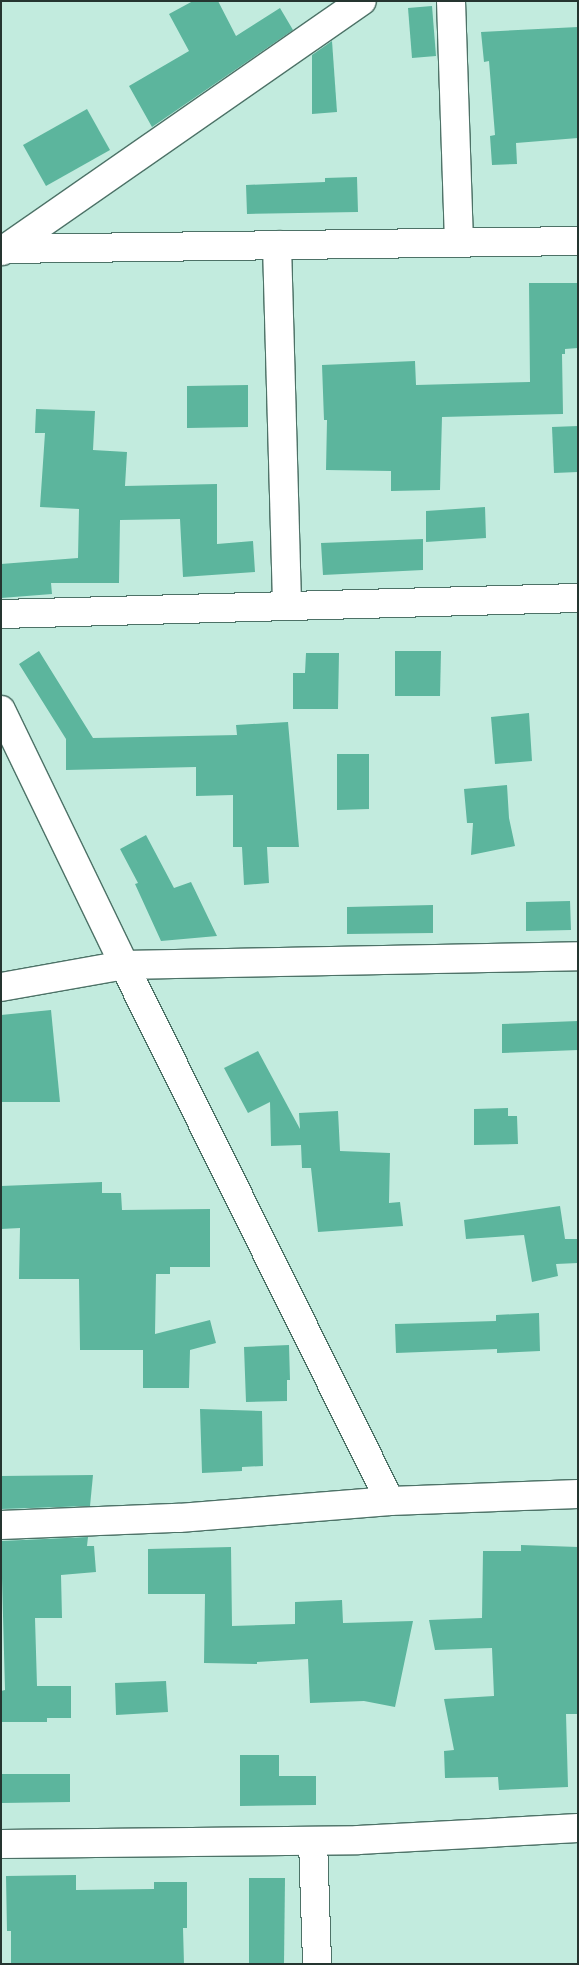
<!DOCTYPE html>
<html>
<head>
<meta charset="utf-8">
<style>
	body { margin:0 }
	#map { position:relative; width:579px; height:1965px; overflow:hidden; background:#c2ebde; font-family:"DM Sans",sans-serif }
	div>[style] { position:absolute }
	.building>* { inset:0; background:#5cb59d }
	.roads { filter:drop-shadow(1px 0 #4d7267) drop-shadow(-1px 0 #4d7267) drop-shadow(0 1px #4d7267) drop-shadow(0 -1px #4d7267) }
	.minor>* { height:28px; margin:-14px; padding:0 14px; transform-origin:14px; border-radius:14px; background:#fff }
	span { translate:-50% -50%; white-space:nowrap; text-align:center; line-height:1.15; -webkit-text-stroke:4px #cff8eb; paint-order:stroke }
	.frame { position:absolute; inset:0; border:2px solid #253530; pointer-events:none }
</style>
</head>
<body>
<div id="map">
	<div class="building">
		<i style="clip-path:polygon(193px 1px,218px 1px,236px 36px,280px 8px,293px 30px,152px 127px,129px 86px,189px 51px,169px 14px)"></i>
		<i style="clip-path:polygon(432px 6px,436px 56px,412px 58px,408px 8px)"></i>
		<i style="clip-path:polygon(578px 27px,578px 138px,516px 143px,517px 164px,492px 165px,490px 136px,495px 135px,489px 61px,484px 62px,481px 32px)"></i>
		<i style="clip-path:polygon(332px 41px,337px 112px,312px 114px,312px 55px)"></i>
		<i style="clip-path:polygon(87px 109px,110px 150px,46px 186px,23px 145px)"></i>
		<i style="clip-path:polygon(357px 177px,358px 212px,247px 214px,246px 185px,325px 182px,325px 178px)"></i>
		<i style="clip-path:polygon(529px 283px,578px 283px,578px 348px,565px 349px,565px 354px,562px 354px,563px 414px,442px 417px,440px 490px,391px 491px,391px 471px,326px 470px,327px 420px,324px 420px,322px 365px,415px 361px,416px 385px,530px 382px)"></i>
		<i style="clip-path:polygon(248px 385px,248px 427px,187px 428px,187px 386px)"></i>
		<i style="clip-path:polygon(36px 409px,95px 411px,93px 450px,127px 452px,125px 486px,217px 484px,217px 544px,253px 541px,255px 572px,183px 577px,180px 519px,120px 520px,119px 583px,51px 583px,52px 594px,1px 598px,1px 564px,78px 558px,79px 509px,40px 507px,45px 433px,35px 433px)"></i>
		<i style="clip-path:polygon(578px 426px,578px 472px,554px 473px,552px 427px)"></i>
		<i style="clip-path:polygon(485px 507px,486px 538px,426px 542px,426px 511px)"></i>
		<i style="clip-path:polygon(423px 539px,423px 570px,323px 575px,321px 543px)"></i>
		<i style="clip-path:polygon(39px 651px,93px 738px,237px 735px,236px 725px,288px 722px,299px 847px,267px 847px,269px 883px,244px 885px,242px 847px,233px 847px,233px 795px,196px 796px,196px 767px,66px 770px,66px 739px,19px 664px)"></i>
		<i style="clip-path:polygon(395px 651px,441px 651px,440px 696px,395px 696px)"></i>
		<i style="clip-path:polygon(306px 653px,339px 653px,338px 709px,293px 709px,293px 673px,305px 673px)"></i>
		<i style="clip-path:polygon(529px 713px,532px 761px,495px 764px,491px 717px)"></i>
		<i style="clip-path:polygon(337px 754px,369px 754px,369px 809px,337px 810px)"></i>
		<i style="clip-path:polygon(507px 785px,509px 818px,515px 846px,471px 855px,473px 823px,467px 823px,464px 789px)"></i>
		<i style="clip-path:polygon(146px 835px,174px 888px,191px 882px,217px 936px,161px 941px,135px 884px,138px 883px,120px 849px)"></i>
		<i style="clip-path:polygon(570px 901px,571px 930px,526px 931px,526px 902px)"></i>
		<i style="clip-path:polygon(433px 905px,433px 933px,347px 934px,347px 907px)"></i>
		<i style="clip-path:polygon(51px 1010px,60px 1102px,1px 1102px,1px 1015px)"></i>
		<i style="clip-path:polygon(578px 1021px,578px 1050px,502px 1053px,502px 1024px)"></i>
		<i style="clip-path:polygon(258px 1051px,300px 1129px,299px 1113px,338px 1111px,340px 1151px,390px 1153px,389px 1203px,400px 1202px,403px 1226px,318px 1232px,311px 1168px,302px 1168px,301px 1145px,271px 1146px,270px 1102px,248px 1113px,224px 1068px)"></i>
		<i style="clip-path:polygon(508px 1108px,508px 1116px,517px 1116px,518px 1144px,474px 1145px,474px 1109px)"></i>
		<i style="clip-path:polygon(102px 1182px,102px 1193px,121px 1193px,122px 1210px,210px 1209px,210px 1267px,170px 1267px,170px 1274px,156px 1274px,155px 1334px,210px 1320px,216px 1343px,190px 1350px,189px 1388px,143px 1388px,143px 1350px,80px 1350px,79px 1279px,19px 1279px,20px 1228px,1px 1229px,1px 1186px)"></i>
		<i style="clip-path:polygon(560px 1206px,565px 1239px,578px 1239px,578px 1263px,556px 1264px,558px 1276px,532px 1282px,524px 1235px,466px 1239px,464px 1220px)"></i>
		<i style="clip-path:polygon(539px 1313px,540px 1351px,497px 1353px,497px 1349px,396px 1353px,395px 1324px,496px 1321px,496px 1315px)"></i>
		<i style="clip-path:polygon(289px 1345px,290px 1380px,287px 1380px,287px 1401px,246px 1402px,244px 1347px)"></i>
		<i style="clip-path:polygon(200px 1409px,262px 1411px,263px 1466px,242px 1467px,242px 1471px,202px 1473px)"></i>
		<i style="clip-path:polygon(93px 1475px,90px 1506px,1px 1509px,1px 1476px)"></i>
		<i style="clip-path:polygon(88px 1537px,87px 1546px,94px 1546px,96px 1572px,61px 1575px,62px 1618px,35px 1618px,37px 1686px,71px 1686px,71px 1718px,47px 1718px,47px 1722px,1px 1722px,1px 1691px,5px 1690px,1px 1541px)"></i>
		<i style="clip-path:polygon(521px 1545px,578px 1547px,578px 1714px,566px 1714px,568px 1787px,499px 1790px,498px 1777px,445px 1778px,444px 1751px,454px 1750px,444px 1699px,494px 1696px,492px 1648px,435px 1650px,429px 1620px,482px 1618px,483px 1551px,521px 1551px)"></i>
		<i style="clip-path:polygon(231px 1547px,232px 1626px,295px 1624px,295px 1602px,342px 1600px,343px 1623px,413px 1621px,395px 1707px,364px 1701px,310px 1703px,308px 1659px,257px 1662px,257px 1664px,204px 1663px,205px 1594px,148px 1594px,148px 1549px)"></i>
		<i style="clip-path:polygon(166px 1681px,168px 1712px,116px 1715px,115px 1683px)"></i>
		<i style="clip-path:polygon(240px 1755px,279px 1755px,279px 1776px,316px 1776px,316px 1805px,240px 1806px)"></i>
		<i style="clip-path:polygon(2px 1774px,70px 1774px,70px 1802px,1px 1803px)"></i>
		<i style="clip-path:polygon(76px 1875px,76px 1890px,154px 1889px,154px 1882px,187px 1882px,187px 1928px,183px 1928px,184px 1964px,11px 1964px,11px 1931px,7px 1931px,6px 1876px)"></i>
		<i style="clip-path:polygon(249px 1878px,285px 1878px,284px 1964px,249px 1964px)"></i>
	</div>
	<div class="roads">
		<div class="minor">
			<i style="left:451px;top:1px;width:242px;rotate:88.1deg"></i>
			<i style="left:277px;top:245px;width:361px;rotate:88.4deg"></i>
			<i style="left:5px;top:249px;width:573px;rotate:-0.8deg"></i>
			<i style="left:2px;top:251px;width:438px;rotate:-34.8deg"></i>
			<i style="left:1px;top:614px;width:577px;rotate:-1.59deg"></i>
			<i style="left:1px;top:710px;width:283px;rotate:64.2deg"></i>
			<i style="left:124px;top:965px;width:598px;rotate:63.61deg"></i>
			<i style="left:1px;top:987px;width:125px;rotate:-10.1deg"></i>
			<i style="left:124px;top:965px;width:454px;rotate:-1.1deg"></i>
			<i style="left:1px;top:1525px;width:178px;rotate:-2.3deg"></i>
			<i style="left:179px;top:1518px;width:212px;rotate:-4.6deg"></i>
			<i style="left:390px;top:1501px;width:188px;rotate:-2.1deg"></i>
			<i style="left:313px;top:1841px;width:123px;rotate:88.1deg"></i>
			<i style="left:1px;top:1844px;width:357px;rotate:-0.6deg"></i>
			<i style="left:358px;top:1840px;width:220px;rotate:-3.1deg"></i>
		</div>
	</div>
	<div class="frame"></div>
</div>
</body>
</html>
